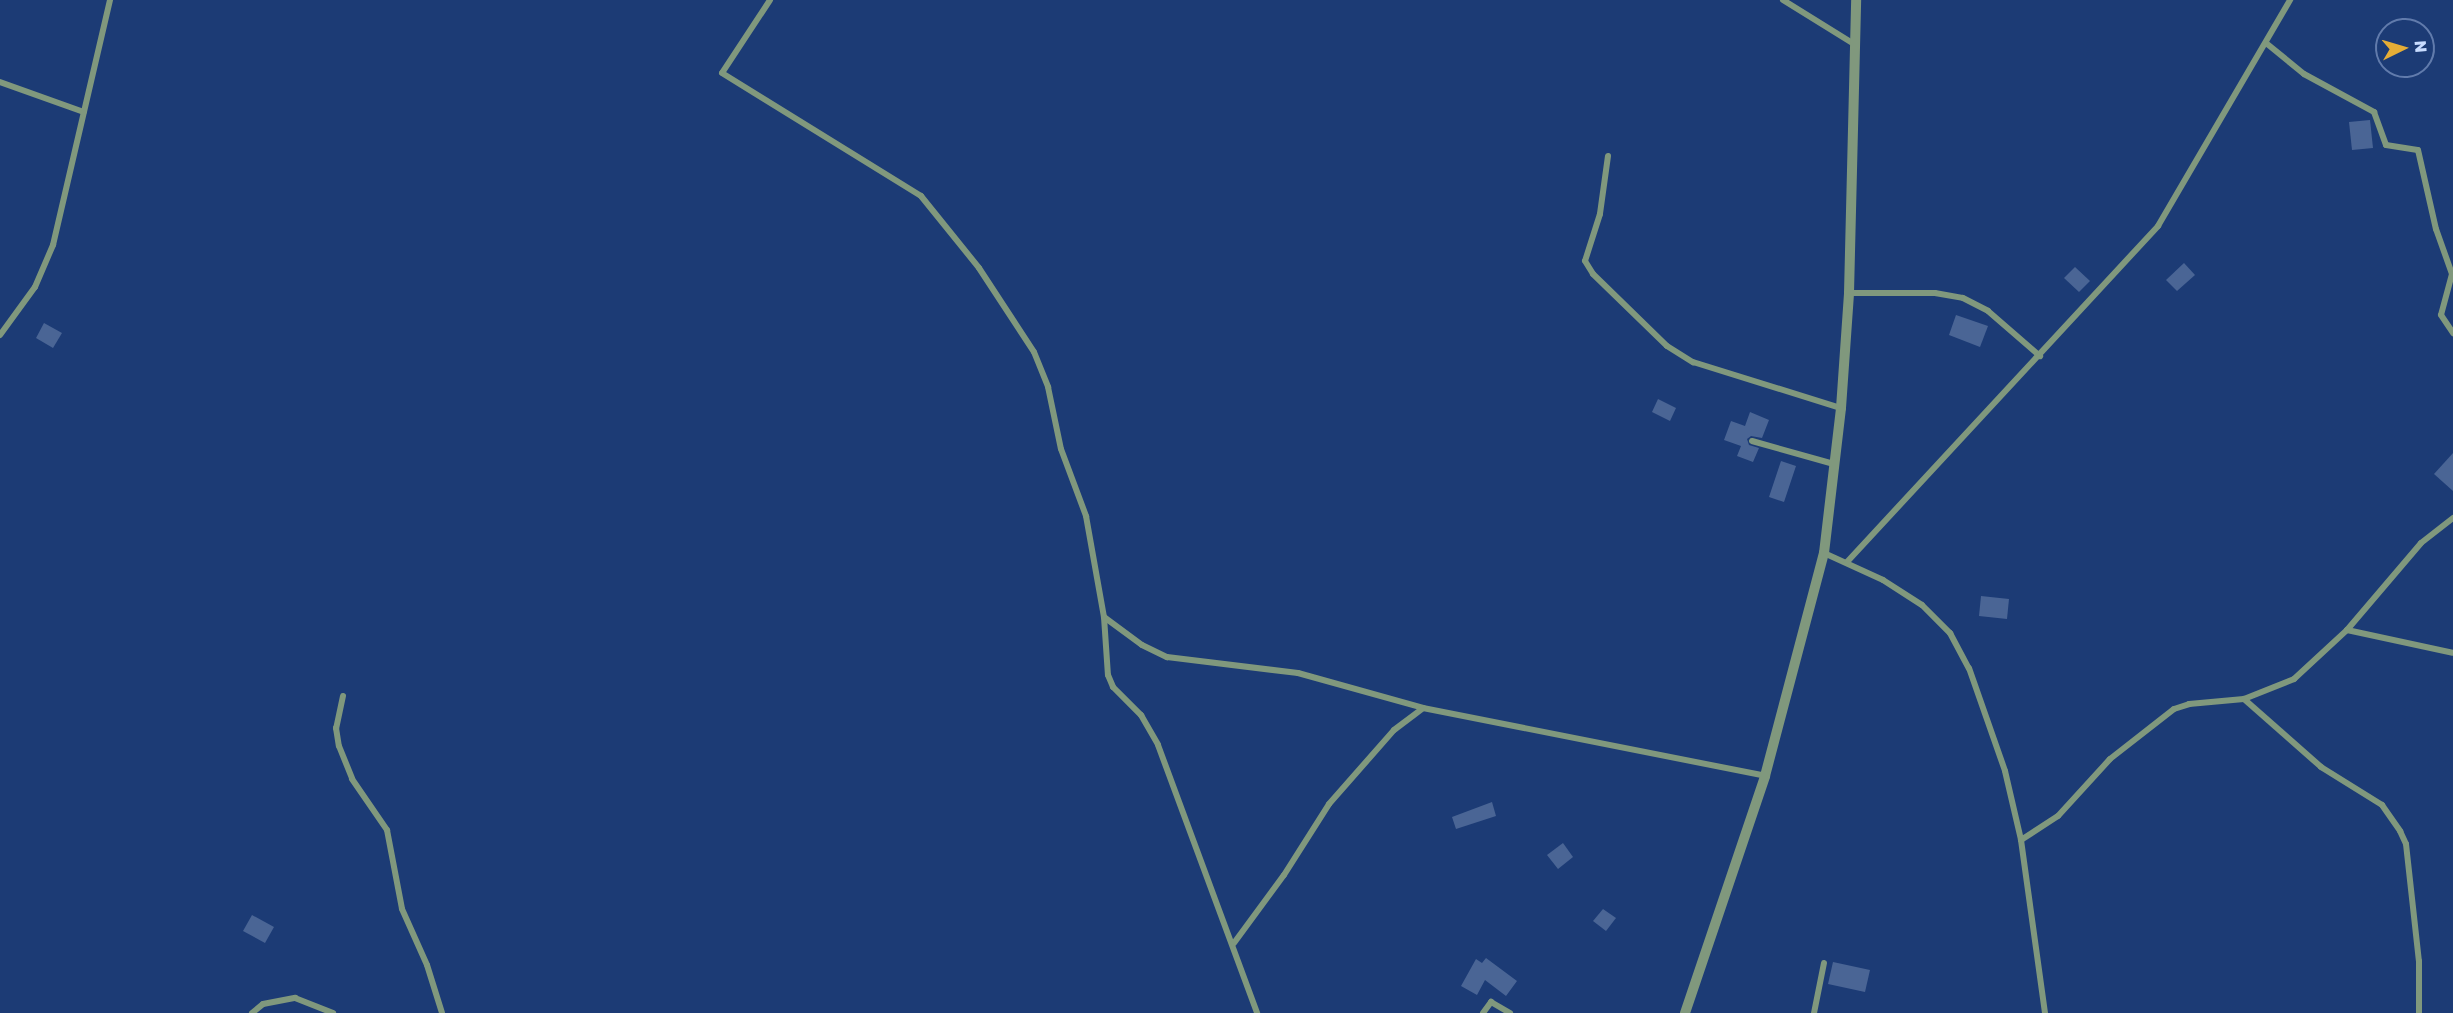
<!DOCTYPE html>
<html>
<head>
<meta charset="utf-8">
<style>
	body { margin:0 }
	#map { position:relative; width:2453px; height:1013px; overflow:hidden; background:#1c3b75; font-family:"Golos Text",sans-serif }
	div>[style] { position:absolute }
	.building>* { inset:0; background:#4a6595 }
	.minor>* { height:6px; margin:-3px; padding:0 3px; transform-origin:3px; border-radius:3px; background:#80987d }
	.tertiary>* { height:10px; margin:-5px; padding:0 5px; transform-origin:5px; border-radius:5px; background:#80987d }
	span { translate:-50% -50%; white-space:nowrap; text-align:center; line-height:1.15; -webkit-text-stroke:5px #1c3b75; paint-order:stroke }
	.north { position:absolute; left:2375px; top:18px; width:60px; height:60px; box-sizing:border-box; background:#1c3b75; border:2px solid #617bac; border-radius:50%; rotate:85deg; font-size:16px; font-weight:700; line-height:24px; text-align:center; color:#c8dcff }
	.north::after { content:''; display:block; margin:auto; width:21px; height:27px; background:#e5ad36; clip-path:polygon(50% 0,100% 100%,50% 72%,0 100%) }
</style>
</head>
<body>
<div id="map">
	<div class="building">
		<i style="clip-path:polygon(2370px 120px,2373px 148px,2352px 150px,2349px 122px)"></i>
		<i style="clip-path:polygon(2184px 263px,2195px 275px,2177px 291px,2166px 280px)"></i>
		<i style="clip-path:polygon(2075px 267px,2090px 281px,2079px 292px,2064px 278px)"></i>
		<i style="clip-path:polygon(1956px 315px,1988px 326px,1980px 347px,1949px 335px)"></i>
		<i style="clip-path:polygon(44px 323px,62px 333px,53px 348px,36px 338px)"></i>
		<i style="clip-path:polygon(1658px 399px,1676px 408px,1670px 421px,1652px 412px)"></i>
		<i style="clip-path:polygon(1750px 412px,1769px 420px,1762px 438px,1751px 436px,1747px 439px,1749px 445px,1759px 448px,1753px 462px,1737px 456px,1741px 446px,1724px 440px,1731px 421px,1745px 426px)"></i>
		<i style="clip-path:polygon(2453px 453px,2453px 491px,2434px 474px)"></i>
		<i style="clip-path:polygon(1781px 461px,1796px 466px,1784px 502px,1769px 497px)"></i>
		<i style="clip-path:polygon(1981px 596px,2009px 599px,2007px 619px,1979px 616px)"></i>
		<i style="clip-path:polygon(1492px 802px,1496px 816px,1456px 829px,1452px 817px)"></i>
		<i style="clip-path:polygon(1563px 843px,1573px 857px,1558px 869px,1547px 855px)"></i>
		<i style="clip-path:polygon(1603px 909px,1616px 918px,1606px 931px,1593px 921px)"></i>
		<i style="clip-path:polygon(252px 915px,274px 927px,265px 943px,243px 931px)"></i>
		<i style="clip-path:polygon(1486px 958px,1517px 981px,1506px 996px,1485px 980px,1477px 995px,1461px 986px,1476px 959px,1482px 963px)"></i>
		<i style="clip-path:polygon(1833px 962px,1870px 970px,1865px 992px,1828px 984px)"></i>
	</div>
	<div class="minor">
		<i style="left:770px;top:0;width:87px;rotate:123.3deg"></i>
		<i style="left:722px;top:73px;width:234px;rotate:31.7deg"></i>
		<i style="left:921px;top:196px;width:92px;rotate:51.1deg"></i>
		<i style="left:979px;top:268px;width:100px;rotate:56.8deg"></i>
		<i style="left:1034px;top:352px;width:38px;rotate:68deg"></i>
		<i style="left:1048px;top:387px;width:63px;rotate:78.2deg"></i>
		<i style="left:1061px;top:449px;width:72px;rotate:69.5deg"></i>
		<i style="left:1086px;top:516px;width:103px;rotate:79.9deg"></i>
		<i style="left:1104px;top:617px;width:58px;rotate:86.1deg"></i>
		<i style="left:1108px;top:675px;width:13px;rotate:67deg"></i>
		<i style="left:1113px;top:687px;width:40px;rotate:45deg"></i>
		<i style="left:1141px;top:715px;width:34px;rotate:60deg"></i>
		<i style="left:1158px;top:745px;width:286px;rotate:69.7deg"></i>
		<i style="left:1783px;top:0;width:84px;rotate:31.8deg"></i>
		<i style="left:2266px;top:43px;width:49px;rotate:39.2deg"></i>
		<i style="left:2304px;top:74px;width:80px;rotate:28.5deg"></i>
		<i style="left:2374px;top:112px;width:35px;rotate:70deg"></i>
		<i style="left:2386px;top:145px;width:32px;rotate:9deg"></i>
		<i style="left:2418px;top:150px;width:81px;rotate:77.2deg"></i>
		<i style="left:2436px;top:229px;width:48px;rotate:70.4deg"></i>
		<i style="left:2452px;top:274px;width:42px;rotate:105deg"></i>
		<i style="left:2441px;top:315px;width:22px;rotate:56deg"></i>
		<i style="left:0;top:82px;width:89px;rotate:19.7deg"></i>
		<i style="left:1608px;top:156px;width:59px;rotate:97.9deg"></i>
		<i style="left:1600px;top:214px;width:49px;rotate:107.7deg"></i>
		<i style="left:1585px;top:261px;width:15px;rotate:58deg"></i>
		<i style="left:1593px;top:274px;width:103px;rotate:44.2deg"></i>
		<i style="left:1667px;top:346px;width:31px;rotate:32deg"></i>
		<i style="left:1693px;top:362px;width:155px;rotate:17.3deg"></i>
		<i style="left:1849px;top:293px;width:86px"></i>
		<i style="left:1935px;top:293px;width:28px;rotate:10deg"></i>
		<i style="left:1963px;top:298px;width:28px;rotate:27deg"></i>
		<i style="left:1988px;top:311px;width:69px;rotate:40.9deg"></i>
		<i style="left:0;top:335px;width:59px;rotate:-53.9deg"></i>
		<i style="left:35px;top:287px;width:46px;rotate:-66.8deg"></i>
		<i style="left:53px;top:245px;width:252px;rotate:-76.9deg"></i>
		<i style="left:1752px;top:441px;width:85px;rotate:15.7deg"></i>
		<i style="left:1824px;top:553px;width:65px;rotate:24.6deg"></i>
		<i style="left:1883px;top:580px;width:46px;rotate:32.7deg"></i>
		<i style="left:1922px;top:605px;width:40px;rotate:45deg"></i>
		<i style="left:1950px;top:633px;width:40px;rotate:62deg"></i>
		<i style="left:1969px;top:668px;width:109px;rotate:70.7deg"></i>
		<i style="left:2005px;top:771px;width:71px;rotate:76.9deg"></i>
		<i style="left:2021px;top:840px;width:175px;rotate:82.1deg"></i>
		<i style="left:1847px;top:562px;width:458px;rotate:-47.2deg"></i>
		<i style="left:2158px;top:226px;width:262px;rotate:-59.7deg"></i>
		<i style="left:1104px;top:617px;width:47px;rotate:36.4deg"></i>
		<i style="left:1142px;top:645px;width:28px;rotate:26deg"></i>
		<i style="left:1167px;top:657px;width:132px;rotate:7deg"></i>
		<i style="left:1298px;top:673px;width:130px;rotate:15.6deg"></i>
		<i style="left:1423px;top:708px;width:349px;rotate:11.2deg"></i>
		<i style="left:2347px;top:630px;width:108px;rotate:12.2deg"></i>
		<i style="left:343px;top:696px;width:33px;rotate:102deg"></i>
		<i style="left:336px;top:728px;width:18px;rotate:81deg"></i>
		<i style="left:339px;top:746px;width:35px;rotate:68deg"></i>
		<i style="left:352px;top:779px;width:62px;rotate:55.5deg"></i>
		<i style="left:387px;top:830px;width:80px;rotate:79.2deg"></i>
		<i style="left:402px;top:909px;width:61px;rotate:65.9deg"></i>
		<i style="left:427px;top:965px;width:50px;rotate:72.6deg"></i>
		<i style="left:2244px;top:699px;width:103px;rotate:41.4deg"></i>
		<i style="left:2321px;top:767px;width:72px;rotate:31.9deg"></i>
		<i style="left:2382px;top:805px;width:32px;rotate:55deg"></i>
		<i style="left:2400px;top:831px;width:14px;rotate:65deg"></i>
		<i style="left:2406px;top:844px;width:118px;rotate:83.7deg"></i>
		<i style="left:2419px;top:961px;width:52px;rotate:90deg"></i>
		<i style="left:2021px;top:840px;width:44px;rotate:-33deg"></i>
		<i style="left:2058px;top:816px;width:77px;rotate:-47.6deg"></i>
		<i style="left:2110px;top:759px;width:81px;rotate:-38deg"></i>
		<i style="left:2174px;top:709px;width:16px;rotate:-18deg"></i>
		<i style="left:2189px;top:704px;width:55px;rotate:-5.2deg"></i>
		<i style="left:2244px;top:699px;width:54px;rotate:-21.8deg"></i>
		<i style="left:2294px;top:679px;width:72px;rotate:-42.8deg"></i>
		<i style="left:2347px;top:630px;width:114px;rotate:-49.6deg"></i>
		<i style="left:2421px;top:543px;width:41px;rotate:-38deg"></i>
		<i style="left:1234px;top:943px;width:84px;rotate:-53.7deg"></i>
		<i style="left:1284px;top:875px;width:84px;rotate:-57.6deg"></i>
		<i style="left:1329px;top:804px;width:98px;rotate:-48.7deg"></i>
		<i style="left:1394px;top:730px;width:36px;rotate:-37deg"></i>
		<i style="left:252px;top:1013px;width:14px;rotate:-39deg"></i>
		<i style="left:263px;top:1004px;width:33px;rotate:-11deg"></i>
		<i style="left:295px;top:998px;width:41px;rotate:21.5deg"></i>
		<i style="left:1483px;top:1013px;width:14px;rotate:-54deg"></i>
		<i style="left:1491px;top:1002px;width:22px;rotate:30deg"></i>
		<i style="left:1814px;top:1013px;width:51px;rotate:-78.7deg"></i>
	</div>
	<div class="tertiary">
		<i style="left:1685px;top:1013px;width:250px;rotate:-71.3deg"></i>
		<i style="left:1765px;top:776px;width:231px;rotate:-75.2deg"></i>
		<i style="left:1824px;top:553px;width:146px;rotate:-83.3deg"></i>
		<i style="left:1841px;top:408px;width:115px;rotate:-86deg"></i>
		<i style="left:1849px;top:293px;width:293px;rotate:-88.6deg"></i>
	</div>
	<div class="north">N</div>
</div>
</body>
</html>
